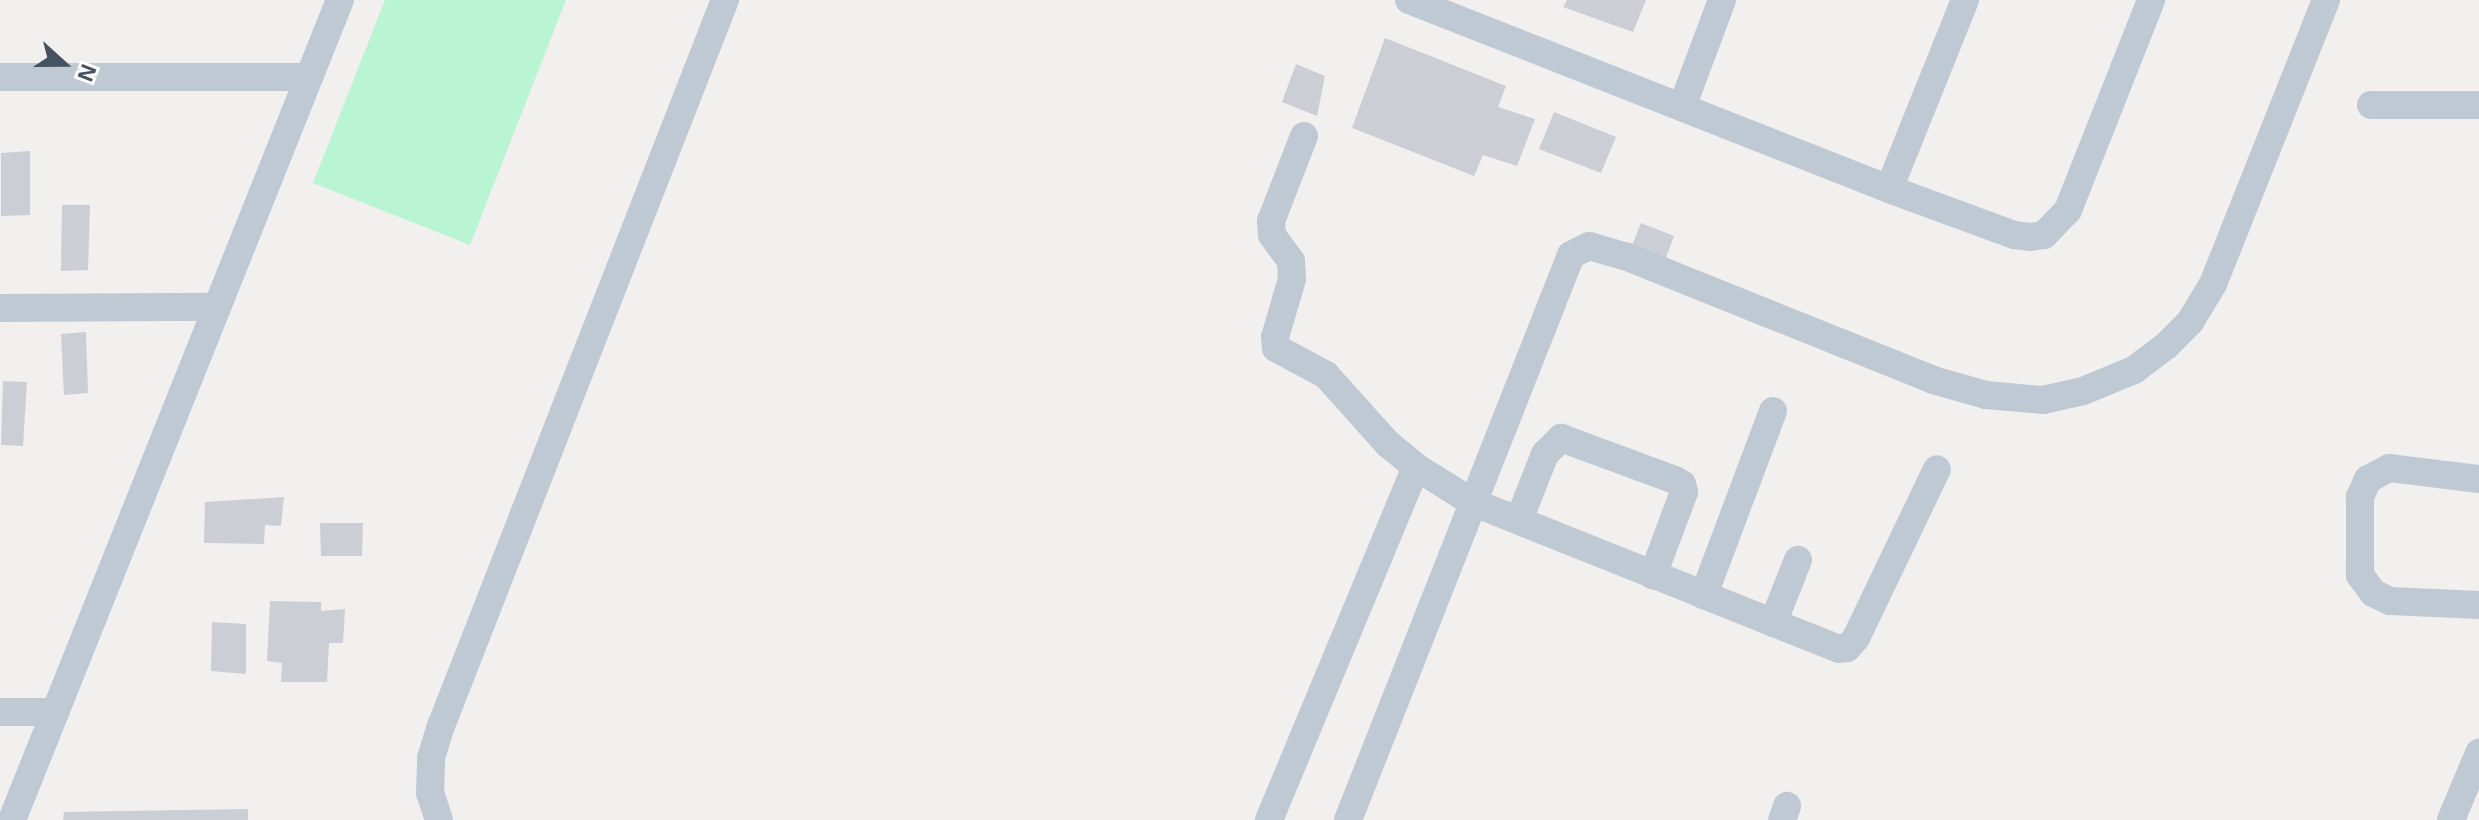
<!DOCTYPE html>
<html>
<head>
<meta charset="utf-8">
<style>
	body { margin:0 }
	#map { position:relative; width:2479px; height:820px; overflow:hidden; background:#f2efef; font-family:Helvetica,sans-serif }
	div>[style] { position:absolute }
	.green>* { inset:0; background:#b9f4d3 }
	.building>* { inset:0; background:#cbced5 }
	.minor>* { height:28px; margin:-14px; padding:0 14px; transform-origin:14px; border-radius:14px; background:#bec9d3 }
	span { translate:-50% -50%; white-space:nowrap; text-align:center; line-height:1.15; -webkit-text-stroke:7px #fff; paint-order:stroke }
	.north { position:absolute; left:24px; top:24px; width:80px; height:80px; -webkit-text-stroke:6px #fff; paint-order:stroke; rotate:111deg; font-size:22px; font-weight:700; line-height:32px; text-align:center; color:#45525f }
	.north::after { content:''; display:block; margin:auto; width:28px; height:36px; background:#45525f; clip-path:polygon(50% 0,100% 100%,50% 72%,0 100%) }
</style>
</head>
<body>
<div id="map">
	<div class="green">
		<i style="clip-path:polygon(385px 0,566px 0,470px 245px,313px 183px)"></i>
	</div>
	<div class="building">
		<i style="clip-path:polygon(1567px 0,1646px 0,1633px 32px,1563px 7px)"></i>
		<i style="clip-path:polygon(1385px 38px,1506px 86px,1498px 107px,1535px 119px,1517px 166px,1483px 155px,1474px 176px,1352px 128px)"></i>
		<i style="clip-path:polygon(1296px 64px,1325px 76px,1317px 116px,1282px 102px)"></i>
		<i style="clip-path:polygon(1554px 112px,1616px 137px,1601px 173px,1539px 149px)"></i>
		<i style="clip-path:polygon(30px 151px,30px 215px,1px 216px,1px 153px)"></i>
		<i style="clip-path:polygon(62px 205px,90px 205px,88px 270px,61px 271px)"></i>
		<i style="clip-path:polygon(1641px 223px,1674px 236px,1664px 263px,1630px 250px)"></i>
		<i style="clip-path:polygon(86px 332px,88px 393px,64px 395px,61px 334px)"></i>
		<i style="clip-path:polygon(3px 381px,27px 382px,23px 446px,1px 445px)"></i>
		<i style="clip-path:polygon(284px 497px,281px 526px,265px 525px,264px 544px,204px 543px,205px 502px)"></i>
		<i style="clip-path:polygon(320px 523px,363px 523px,362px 556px,321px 556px)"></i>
		<i style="clip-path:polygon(270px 601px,321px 602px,321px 611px,345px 609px,343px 643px,329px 643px,327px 682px,281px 682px,282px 663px,267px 661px)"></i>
		<i style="clip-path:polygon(212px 622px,246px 624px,246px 674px,211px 671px)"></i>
		<i style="clip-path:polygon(248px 809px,248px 820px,63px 820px,64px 812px)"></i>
	</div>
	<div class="minor">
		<i style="left:1409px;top:0;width:516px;rotate:21.49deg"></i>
		<i style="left:1889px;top:189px;width:133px;rotate:20.2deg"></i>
		<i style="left:2014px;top:235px;width:16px;rotate:7deg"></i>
		<i style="left:2030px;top:237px;width:14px;rotate:-8deg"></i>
		<i style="left:2044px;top:235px;width:35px;rotate:-46deg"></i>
		<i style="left:2068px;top:210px;width:226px;rotate:-68.4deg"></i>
		<i style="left:0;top:77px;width:309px"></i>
		<i style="left:2371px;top:105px;width:108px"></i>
		<i style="left:1682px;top:107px;width:114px;rotate:-69.5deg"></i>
		<i style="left:1304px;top:136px;width:91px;rotate:111.2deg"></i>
		<i style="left:1271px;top:221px;width:14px;rotate:86deg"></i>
		<i style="left:1272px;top:235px;width:32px;rotate:54deg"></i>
		<i style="left:1291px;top:261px;width:18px;rotate:87deg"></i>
		<i style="left:1292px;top:279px;width:60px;rotate:106.3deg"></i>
		<i style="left:1275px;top:337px;width:11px;rotate:85deg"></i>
		<i style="left:1276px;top:348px;width:57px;rotate:28.4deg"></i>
		<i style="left:1326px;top:375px;width:93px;rotate:48.1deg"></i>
		<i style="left:1388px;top:444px;width:36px;rotate:39deg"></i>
		<i style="left:1416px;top:467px;width:66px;rotate:32deg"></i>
		<i style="left:1472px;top:502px;width:250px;rotate:21.8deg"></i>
		<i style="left:1889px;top:189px;width:204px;rotate:-68.1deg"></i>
		<i style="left:0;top:308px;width:217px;rotate:-0.3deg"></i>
		<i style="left:1773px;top:411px;width:197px;rotate:110.6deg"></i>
		<i style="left:1704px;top:595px;width:145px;rotate:21.8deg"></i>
		<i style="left:1839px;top:649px;width:8px;rotate:-7deg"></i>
		<i style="left:1847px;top:648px;width:13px;rotate:-48deg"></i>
		<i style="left:1856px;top:638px;width:187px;rotate:-64.4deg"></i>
		<i style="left:2479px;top:479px;width:91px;rotate:-173deg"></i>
		<i style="left:2389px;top:468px;width:24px;rotate:152deg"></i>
		<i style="left:2368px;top:479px;width:20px;rotate:114deg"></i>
		<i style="left:2360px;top:497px;width:78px;rotate:90deg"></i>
		<i style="left:2360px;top:575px;width:22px;rotate:54deg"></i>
		<i style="left:2373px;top:593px;width:19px;rotate:25deg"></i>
		<i style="left:2390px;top:601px;width:89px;rotate:2.6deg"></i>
		<i style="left:1519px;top:520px;width:71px;rotate:-68.5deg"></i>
		<i style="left:1545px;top:454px;width:23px;rotate:-45deg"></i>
		<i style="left:1561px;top:438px;width:121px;rotate:20.2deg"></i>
		<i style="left:1675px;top:480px;width:8px;rotate:30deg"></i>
		<i style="left:1682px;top:484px;width:8px;rotate:76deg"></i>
		<i style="left:1684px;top:492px;width:89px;rotate:110.5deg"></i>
		<i style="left:1773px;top:623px;width:68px;rotate:-68.4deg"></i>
		<i style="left:0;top:712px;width:55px"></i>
		<i style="left:12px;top:820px;width:883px;rotate:-68.2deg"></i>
		<i style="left:439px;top:820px;width:28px;rotate:-108deg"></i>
		<i style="left:430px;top:793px;width:35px;rotate:-88deg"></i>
		<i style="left:431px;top:758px;width:34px;rotate:-73deg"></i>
		<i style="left:441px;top:726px;width:780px;rotate:-68.64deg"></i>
		<i style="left:1269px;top:820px;width:382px;rotate:-67.4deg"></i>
		<i style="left:1348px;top:820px;width:607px;rotate:-68.46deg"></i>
		<i style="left:1571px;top:255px;width:20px;rotate:-27deg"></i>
		<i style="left:1589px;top:246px;width:37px;rotate:16deg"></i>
		<i style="left:1625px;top:256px;width:332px;rotate:21.9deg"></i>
		<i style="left:1933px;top:380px;width:55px;rotate:15.8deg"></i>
		<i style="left:1986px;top:395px;width:57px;rotate:5deg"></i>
		<i style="left:2043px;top:400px;width:41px;rotate:-12.7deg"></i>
		<i style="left:2083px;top:391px;width:55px;rotate:-22.4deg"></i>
		<i style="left:2134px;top:370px;width:40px;rotate:-37deg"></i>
		<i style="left:2166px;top:346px;width:34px;rotate:-45deg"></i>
		<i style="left:2190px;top:322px;width:44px;rotate:-58.8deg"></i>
		<i style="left:2213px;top:284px;width:306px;rotate:-68.3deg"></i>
		<i style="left:1782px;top:820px;width:15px;rotate:-70deg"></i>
		<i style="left:2451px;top:820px;width:73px;rotate:-67.3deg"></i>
	</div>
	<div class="north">N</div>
</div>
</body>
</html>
